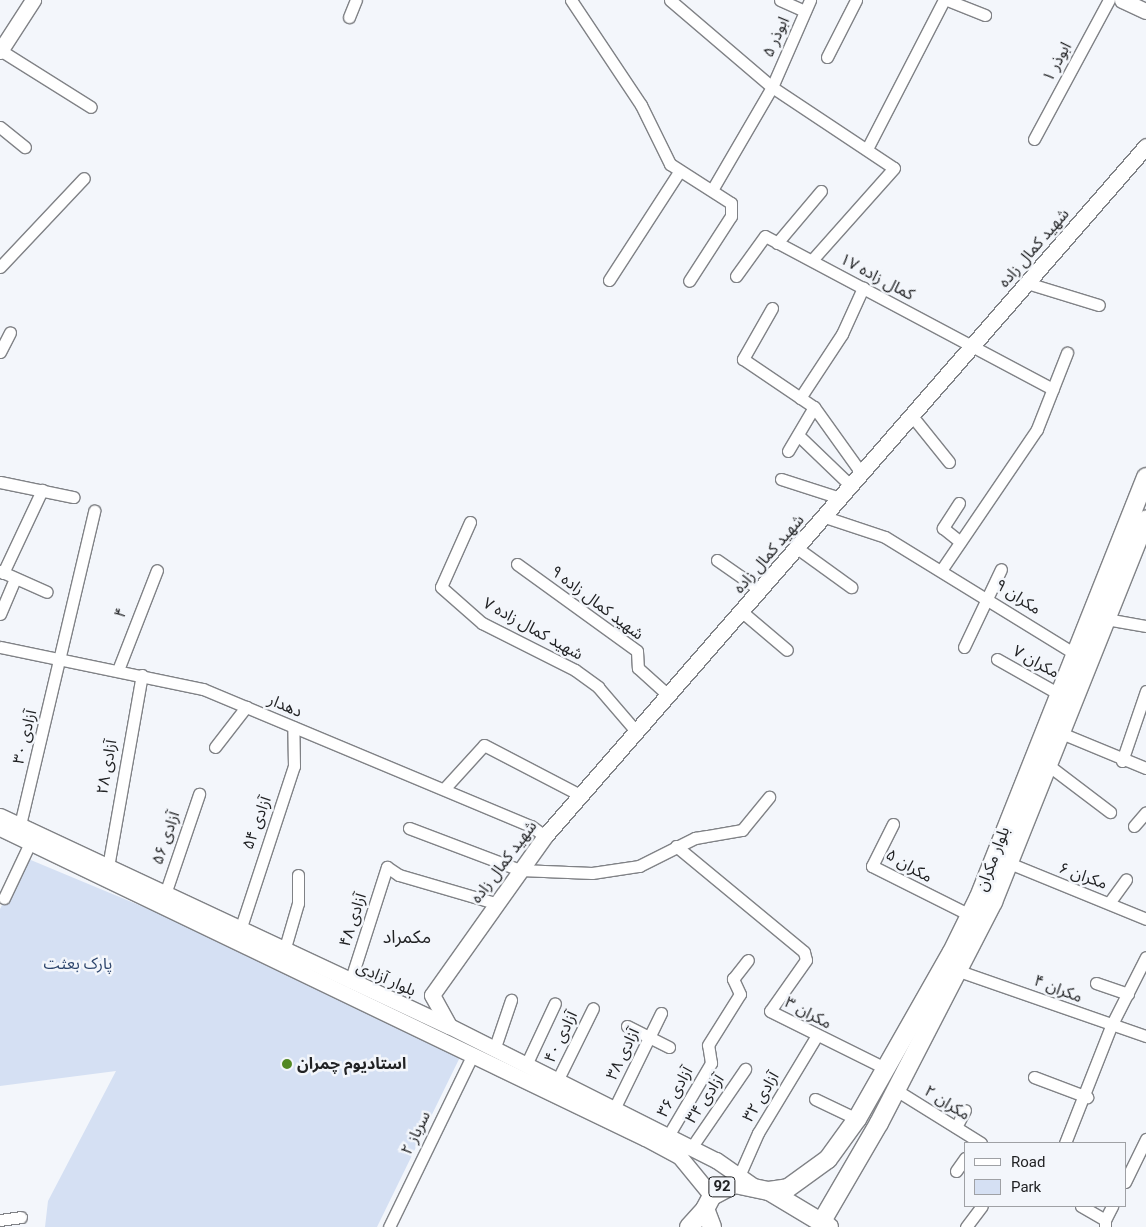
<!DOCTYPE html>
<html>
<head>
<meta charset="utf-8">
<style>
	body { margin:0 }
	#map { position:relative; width:1146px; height:1227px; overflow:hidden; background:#f3f6fb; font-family:Roboto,"Noto Sans Arabic",sans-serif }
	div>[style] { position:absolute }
	.green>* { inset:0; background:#d5e0f3 }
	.roads { filter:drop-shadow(1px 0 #808286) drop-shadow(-1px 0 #808286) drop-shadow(0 1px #808286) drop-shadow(0 -1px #808286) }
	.street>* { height:11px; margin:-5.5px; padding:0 5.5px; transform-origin:5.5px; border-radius:5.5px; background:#fff }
	.secondary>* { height:15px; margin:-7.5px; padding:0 7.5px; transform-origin:7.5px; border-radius:7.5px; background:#fff }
	.primary>* { height:18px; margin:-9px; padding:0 9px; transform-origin:9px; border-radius:9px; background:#fff }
	.dots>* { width:14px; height:14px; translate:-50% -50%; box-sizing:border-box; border:2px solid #f3f6fb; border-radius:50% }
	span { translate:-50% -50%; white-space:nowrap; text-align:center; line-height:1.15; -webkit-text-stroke:5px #f3f6fb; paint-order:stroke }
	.shield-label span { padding:1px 4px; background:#f3f6fb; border:1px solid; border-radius:4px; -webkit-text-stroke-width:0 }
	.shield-label { font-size:15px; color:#212224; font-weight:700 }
	.street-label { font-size:16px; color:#212224 }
	.park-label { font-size:16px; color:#2d456c }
	.poi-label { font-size:16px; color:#212224; font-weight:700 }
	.left { translate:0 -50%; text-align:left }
	.neighbourhood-label { font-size:18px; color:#212224 }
	.legend { position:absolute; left:964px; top:1142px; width:162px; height:65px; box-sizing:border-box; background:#f3f6fb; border:1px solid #9fa1a5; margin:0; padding:6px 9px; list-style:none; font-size:15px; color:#212224 }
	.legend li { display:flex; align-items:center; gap:10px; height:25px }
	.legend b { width:25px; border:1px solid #9fa1a5 }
</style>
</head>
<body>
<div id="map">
	<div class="green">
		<i style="clip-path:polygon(26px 858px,182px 923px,462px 1053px,377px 1227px,45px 1227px,48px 1201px,116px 1071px,0 1086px,0 909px)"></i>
	</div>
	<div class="roads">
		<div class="street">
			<i style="left:571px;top:0;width:126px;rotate:56.3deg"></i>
			<i style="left:641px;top:105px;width:66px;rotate:63.8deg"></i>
			<i style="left:670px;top:164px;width:72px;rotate:32.6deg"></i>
			<i style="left:731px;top:203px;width:13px;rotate:90deg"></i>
			<i style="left:731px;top:216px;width:77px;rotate:122.9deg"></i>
			<i style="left:670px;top:0;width:134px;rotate:40.5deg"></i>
			<i style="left:772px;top:87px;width:146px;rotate:33.6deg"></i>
			<i style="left:894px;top:168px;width:123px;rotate:131.7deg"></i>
			<i style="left:780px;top:0;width:27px;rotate:24deg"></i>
			<i style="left:947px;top:0;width:41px;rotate:21.5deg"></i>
			<i style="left:349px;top:17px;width:18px;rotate:-68deg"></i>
			<i style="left:0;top:50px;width:107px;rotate:32.1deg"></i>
			<i style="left:827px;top:57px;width:64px;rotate:-63deg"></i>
			<i style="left:0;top:127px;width:32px;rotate:39deg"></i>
			<i style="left:1034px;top:139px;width:158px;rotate:-61.7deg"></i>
			<i style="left:868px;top:147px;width:165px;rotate:-62.7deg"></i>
			<i style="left:712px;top:190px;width:119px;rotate:-59.8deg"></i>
			<i style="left:772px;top:87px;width:95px;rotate:-66.4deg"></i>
			<i style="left:777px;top:243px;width:68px;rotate:-49.8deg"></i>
			<i style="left:0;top:267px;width:122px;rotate:-46.7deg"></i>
			<i style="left:736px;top:276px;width:49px;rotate:-54.1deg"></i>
			<i style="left:765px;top:236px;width:326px;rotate:28deg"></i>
			<i style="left:609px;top:280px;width:129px;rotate:-57.1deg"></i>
			<i style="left:1027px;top:283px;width:75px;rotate:17deg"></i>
			<i style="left:772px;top:308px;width:59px;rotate:119.6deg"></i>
			<i style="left:743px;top:359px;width:86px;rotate:34.1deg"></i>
			<i style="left:814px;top:407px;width:82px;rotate:54.4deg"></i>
			<i style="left:0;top:352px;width:22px;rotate:-63deg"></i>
			<i style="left:800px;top:398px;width:77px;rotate:-56.7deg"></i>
			<i style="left:842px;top:334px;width:51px;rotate:-65.5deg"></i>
			<i style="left:912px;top:416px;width:59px;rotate:51.2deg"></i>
			<i style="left:798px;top:435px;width:74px;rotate:43.9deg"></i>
			<i style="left:788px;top:451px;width:51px;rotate:-59.4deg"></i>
			<i style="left:781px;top:479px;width:62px;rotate:17.9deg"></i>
			<i style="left:0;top:482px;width:75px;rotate:11.6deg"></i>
			<i style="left:959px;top:503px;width:30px;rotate:123deg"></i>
			<i style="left:943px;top:528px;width:22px;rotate:39deg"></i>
			<i style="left:825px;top:517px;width:63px;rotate:18.4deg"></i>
			<i style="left:885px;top:537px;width:223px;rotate:31.6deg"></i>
			<i style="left:470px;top:522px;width:71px;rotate:114deg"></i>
			<i style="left:441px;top:587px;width:55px;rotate:41.3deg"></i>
			<i style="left:482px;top:623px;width:104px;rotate:26.8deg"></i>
			<i style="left:575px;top:670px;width:29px;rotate:36deg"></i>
			<i style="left:598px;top:687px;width:57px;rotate:49.3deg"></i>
			<i style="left:797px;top:548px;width:67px;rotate:35.8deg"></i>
			<i style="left:717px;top:560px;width:52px;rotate:34.9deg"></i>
			<i style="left:517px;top:564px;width:148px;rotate:35.9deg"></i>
			<i style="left:637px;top:651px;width:17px;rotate:87deg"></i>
			<i style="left:638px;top:668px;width:39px;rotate:42deg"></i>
			<i style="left:942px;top:569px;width:169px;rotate:-55.8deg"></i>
			<i style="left:1037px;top:429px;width:82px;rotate:-68.5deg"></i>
			<i style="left:0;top:571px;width:51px;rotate:24.1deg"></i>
			<i style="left:3px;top:573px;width:92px;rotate:-64.8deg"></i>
			<i style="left:741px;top:611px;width:60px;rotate:40.3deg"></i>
			<i style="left:0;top:614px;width:38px;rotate:-67deg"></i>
			<i style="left:1106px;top:619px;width:41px;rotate:9.9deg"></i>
			<i style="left:0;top:647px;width:207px;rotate:11.7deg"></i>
			<i style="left:203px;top:689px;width:355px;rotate:22.7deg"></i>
			<i style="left:531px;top:826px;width:17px;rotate:36deg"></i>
			<i style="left:964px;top:647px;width:86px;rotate:-64.6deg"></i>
			<i style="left:997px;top:659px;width:71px;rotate:29.4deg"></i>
			<i style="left:118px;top:670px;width:107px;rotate:-68.7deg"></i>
			<i style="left:1061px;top:733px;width:92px;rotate:22.4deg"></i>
			<i style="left:215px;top:747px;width:51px;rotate:-52.2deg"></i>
			<i style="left:1122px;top:761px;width:74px;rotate:-71.1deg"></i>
			<i style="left:1048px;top:765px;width:78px;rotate:37.2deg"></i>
			<i style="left:444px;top:789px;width:59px;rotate:-47.7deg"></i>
			<i style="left:484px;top:745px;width:108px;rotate:27.5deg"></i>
			<i style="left:893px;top:824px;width:47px;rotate:116.6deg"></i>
			<i style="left:872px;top:866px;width:110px;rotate:26.6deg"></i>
			<i style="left:20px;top:825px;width:323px;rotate:-76.7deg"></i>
			<i style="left:1134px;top:826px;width:18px;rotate:-49deg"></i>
			<i style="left:409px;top:828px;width:119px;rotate:20.7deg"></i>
			<i style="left:520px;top:870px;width:72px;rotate:2.4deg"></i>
			<i style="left:592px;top:873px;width:48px;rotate:-8.5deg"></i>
			<i style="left:639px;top:866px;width:63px;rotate:-26.6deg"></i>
			<i style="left:695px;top:838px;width:48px;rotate:-9.7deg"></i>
			<i style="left:742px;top:830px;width:43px;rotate:-50.7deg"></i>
			<i style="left:676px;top:846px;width:166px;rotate:39.6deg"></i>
			<i style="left:804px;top:952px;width:8px;rotate:76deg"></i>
			<i style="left:806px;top:960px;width:62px;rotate:125.2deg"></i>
			<i style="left:770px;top:1011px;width:131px;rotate:26.4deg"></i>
			<i style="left:1009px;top:863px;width:148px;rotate:22.2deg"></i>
			<i style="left:108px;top:867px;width:195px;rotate:-80deg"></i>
			<i style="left:165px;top:894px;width:106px;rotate:-71.2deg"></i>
			<i style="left:4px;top:898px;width:61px;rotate:-64.7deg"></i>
			<i style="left:1109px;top:903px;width:29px;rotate:-54deg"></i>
			<i style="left:240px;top:930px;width:173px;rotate:-71.8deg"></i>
			<i style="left:294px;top:766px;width:39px;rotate:-91deg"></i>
			<i style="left:284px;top:951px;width:50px;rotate:-73.7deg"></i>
			<i style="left:298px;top:903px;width:28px;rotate:-90deg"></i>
			<i style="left:959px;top:971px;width:198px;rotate:19.2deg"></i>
			<i style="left:350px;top:982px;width:121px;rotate:-72.2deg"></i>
			<i style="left:387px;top:867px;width:14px;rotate:34deg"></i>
			<i style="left:399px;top:875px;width:100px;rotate:16.3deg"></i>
			<i style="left:1096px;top:983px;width:34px;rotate:19deg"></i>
			<i style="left:627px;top:1026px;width:47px;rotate:26.6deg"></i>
			<i style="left:494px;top:1050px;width:53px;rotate:-71.2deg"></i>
			<i style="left:526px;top:1065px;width:68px;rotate:-64.9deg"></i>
			<i style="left:1034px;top:1077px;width:57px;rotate:20.7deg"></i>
			<i style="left:557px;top:1081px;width:81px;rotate:-63.7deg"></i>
			<i style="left:896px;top:1090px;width:100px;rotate:31.9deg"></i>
			<i style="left:815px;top:1099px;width:47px;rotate:25.5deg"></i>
			<i style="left:614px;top:1109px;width:107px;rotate:-63.9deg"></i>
			<i style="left:956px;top:1127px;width:19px;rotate:-62deg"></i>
			<i style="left:668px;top:1136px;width:85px;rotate:-59.5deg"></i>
			<i style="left:711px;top:1063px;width:18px;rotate:-99deg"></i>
			<i style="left:708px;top:1045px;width:60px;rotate:-57.9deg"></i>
			<i style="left:740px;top:994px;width:17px;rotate:-115deg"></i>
			<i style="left:733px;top:979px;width:24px;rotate:-52deg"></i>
			<i style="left:1065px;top:1143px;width:126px;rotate:-68.5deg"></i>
			<i style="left:1111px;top:1026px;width:77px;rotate:-63.1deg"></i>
			<i style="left:691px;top:1148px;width:96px;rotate:-55.6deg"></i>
			<i style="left:956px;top:1171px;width:16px;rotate:-55deg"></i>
			<i style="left:739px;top:1176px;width:47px;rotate:-66.2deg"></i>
			<i style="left:758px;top:1133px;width:112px;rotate:-58.9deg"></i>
			<i style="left:1125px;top:1182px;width:48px;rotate:-64deg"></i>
			<i style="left:1081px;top:1206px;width:28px;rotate:30deg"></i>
			<i style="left:1105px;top:1220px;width:7px;rotate:90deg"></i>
			<i style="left:0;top:1220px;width:21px;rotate:-8deg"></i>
			<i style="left:1105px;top:1220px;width:16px;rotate:-63deg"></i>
			<i style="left:389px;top:1227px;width:192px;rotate:-64.1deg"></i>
			<i style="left:966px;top:1227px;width:26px;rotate:-53deg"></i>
		</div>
		<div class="secondary">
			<i style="left:1122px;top:0;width:26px;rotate:25deg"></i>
			<i style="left:0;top:51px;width:61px;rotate:-57.1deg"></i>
			<i style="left:0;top:816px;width:496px;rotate:25.1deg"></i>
			<i style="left:449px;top:1026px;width:299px;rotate:26.7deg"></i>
			<i style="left:716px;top:1160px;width:44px;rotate:34.8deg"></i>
			<i style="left:0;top:828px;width:716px;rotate:25.67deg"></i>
			<i style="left:645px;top:1138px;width:40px;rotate:28deg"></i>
			<i style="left:680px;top:1157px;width:50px;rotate:50.6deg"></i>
			<i style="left:432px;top:995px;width:195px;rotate:-54.6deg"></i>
			<i style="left:545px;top:836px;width:915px;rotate:-48.94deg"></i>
			<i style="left:432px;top:995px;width:35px;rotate:61deg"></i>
		</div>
		<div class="primary">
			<i style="left:769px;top:1191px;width:19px;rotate:-9deg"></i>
			<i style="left:788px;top:1188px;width:49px;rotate:-35.9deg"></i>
			<i style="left:828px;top:1159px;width:49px;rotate:-54.1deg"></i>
			<i style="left:857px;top:1119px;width:192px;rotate:-60.4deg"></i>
			<i style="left:952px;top:952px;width:61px;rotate:-63.9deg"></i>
			<i style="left:979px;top:897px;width:452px;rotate:-68.3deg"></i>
			<i style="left:822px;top:1221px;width:113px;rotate:-59.8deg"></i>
			<i style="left:879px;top:1123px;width:249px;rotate:-62.7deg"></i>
			<i style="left:993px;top:902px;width:412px;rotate:-68.2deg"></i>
			<i style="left:689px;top:1227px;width:24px;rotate:-48deg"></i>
			<i style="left:712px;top:1227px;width:19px;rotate:-111deg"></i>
			<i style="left:705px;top:1209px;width:15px;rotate:-62deg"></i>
			<i style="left:712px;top:1196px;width:26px;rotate:-28deg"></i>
			<i style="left:735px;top:1184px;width:35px;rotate:12deg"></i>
			<i style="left:769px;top:1191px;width:70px;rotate:31deg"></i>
		</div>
	</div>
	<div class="dots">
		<i style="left:287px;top:1064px;background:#538923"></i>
	</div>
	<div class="shield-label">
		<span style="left:722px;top:1187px">92</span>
	</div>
	<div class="street-label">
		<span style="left:776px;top:37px;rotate:-66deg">ابوذر ۵</span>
		<span style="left:1057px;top:62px;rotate:-62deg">ابوذر ۱</span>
		<span style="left:1034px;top:248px;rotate:-49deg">شهید کمال زاده</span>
		<span style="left:877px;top:277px;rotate:28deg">کمال زاده ۱۷</span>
		<span style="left:769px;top:554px;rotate:-49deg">شهید کمال زاده</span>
		<span style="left:1018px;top:597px;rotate:33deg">مکران ۹</span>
		<span style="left:597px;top:603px;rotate:37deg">شهید کمال زاده ۹</span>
		<span style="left:121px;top:613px;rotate:-67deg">۴</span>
		<span style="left:533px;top:629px;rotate:29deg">شهید کمال زاده ۷</span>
		<span style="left:1036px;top:662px;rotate:29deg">مکران ۷</span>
		<span style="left:285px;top:706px;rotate:23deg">دهدار</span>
		<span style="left:25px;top:737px;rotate:-76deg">آزادی ۳۰</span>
		<span style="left:107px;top:767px;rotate:-80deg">آزادی ۲۸</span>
		<span style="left:257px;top:823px;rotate:-70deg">آزادی ۵۴</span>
		<span style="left:166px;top:838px;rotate:-71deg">آزادی ۵۶</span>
		<span style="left:993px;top:859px;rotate:-69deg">بلوار مکران</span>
		<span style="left:504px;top:862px;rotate:-53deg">شهید کمال زاده</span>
		<span style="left:909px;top:866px;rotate:30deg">مکران ۵</span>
		<span style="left:1083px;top:876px;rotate:20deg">مکران ۶</span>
		<span style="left:353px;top:920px;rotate:-72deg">آزادی ۴۸</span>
		<span style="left:386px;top:979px;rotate:24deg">بلوار آزادی</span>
		<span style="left:1058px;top:989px;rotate:21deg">مکران ۴</span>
		<span style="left:808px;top:1013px;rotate:28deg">مکران ۳</span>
		<span style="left:561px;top:1037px;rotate:-64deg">آزادی ۴۰</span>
		<span style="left:623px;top:1054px;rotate:-64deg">آزادی ۳۸</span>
		<span style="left:675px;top:1092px;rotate:-60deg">آزادی ۳۶</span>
		<span style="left:761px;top:1097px;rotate:-59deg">آزادی ۳۲</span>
		<span style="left:705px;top:1099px;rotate:-56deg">آزادی ۳۴</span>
		<span style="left:947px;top:1103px;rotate:32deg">مکران ۲</span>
		<span style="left:416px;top:1133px;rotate:-64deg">سرباز ۲</span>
	</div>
	<div class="park-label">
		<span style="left:78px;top:964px">پارک بعثت</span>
	</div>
	<div class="poi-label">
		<span class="left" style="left:297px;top:1064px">استادیوم چمران</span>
	</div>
	<div class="neighbourhood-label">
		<span style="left:407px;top:937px">مکمراد</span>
	</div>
	<ul class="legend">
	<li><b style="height:6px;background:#fff"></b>Road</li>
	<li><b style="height:14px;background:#d5e0f3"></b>Park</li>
	</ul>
</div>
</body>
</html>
